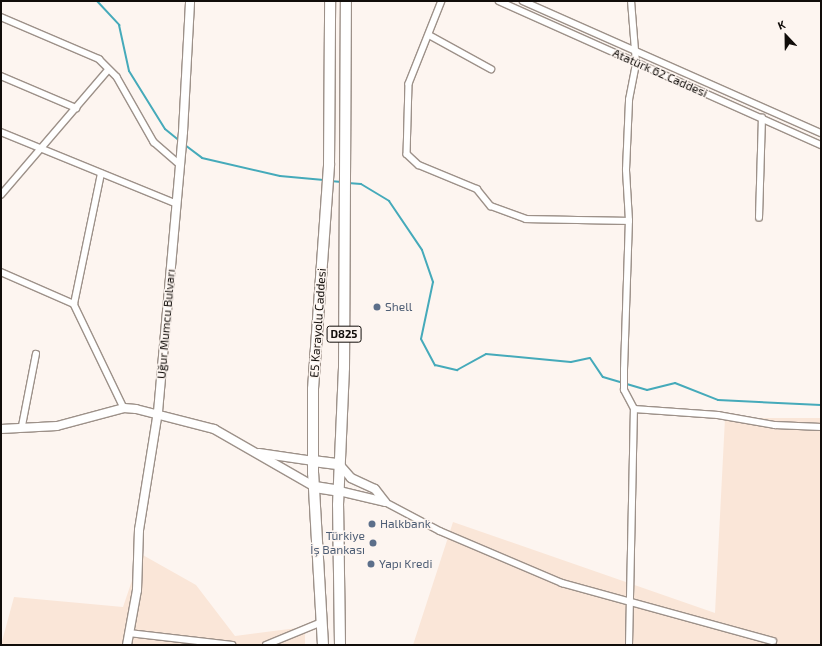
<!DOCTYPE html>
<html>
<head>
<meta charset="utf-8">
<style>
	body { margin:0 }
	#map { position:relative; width:822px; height:646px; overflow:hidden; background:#fdf5f0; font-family:"Exo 2",sans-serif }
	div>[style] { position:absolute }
	.built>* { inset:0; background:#fae6d8 }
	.stream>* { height:2px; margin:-1px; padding:0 1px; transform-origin:1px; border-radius:1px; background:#45aaba }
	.roads { filter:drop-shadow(1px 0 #9d9189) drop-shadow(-1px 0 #9d9189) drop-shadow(0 1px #9d9189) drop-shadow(0 -1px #9d9189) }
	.street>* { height:5.5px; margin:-2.75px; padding:0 2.75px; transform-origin:2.75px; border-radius:2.75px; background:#fff }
	.secondary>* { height:8px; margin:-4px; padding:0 4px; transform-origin:4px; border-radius:4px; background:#fff }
	.highway>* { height:10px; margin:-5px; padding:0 5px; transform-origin:5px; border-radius:5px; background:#fff }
	.dots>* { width:11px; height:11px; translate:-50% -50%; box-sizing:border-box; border:2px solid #fdf5f0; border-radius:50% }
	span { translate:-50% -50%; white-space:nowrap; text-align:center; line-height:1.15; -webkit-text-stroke:3px #fdf5f0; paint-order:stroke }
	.shield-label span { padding:1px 3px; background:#fdf5f0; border:1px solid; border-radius:3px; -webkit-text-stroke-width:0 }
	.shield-label { font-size:11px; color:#110d0a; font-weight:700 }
	.street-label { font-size:12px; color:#110d0a }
	.service-label { font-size:12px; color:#4e5e75 }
	.left { translate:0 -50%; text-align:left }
	.right { translate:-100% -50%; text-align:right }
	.frame { position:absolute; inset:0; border:2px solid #110d0a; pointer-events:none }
	.north { position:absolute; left:766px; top:16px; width:40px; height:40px; -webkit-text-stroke:3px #fdf5f0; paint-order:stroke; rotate:338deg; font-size:11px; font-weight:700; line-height:16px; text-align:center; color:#110d0a }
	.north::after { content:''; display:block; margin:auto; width:14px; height:18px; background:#110d0a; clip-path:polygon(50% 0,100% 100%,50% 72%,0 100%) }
</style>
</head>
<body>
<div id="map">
	<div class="built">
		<i style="clip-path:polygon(725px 418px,821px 418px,821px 645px,413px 645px,453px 522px,715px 613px)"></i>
		<i style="clip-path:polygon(141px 554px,196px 585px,235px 636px,305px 627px,305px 645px,1px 645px,14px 597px,123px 607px)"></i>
	</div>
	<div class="stream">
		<i style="left:97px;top:1px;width:33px;rotate:47deg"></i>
		<i style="left:119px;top:25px;width:47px;rotate:77.7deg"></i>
		<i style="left:129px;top:71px;width:68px;rotate:58.2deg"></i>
		<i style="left:165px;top:129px;width:19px;rotate:39deg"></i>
		<i style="left:185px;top:145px;width:21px;rotate:37deg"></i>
		<i style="left:202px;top:158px;width:80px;rotate:13deg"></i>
		<i style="left:280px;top:176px;width:44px;rotate:5.2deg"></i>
		<i style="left:330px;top:181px;width:12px;rotate:5deg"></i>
		<i style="left:348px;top:183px;width:13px;rotate:4deg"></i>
		<i style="left:361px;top:184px;width:33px;rotate:31deg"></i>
		<i style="left:389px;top:201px;width:59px;rotate:56deg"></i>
		<i style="left:422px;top:250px;width:34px;rotate:71deg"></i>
		<i style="left:433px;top:282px;width:58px;rotate:101.9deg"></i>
		<i style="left:421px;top:339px;width:30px;rotate:62deg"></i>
		<i style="left:435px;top:365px;width:23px;rotate:13deg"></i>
		<i style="left:457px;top:370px;width:33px;rotate:-29deg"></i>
		<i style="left:486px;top:354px;width:85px;rotate:5.4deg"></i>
		<i style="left:571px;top:362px;width:19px;rotate:-12deg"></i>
		<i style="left:590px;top:358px;width:23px;rotate:56deg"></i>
		<i style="left:603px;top:377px;width:46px;rotate:16.5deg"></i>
		<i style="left:647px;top:390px;width:29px;rotate:-14deg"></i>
		<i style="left:675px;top:383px;width:46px;rotate:21.6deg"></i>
		<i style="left:718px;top:400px;width:103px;rotate:2.8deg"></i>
	</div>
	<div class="roads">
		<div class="street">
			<i style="left:442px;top:1px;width:89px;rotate:111.7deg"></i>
			<i style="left:409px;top:84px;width:70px;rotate:91.6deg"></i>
			<i style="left:407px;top:154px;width:16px;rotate:43deg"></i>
			<i style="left:419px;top:165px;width:63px;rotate:22.5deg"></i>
			<i style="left:477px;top:189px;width:22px;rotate:51deg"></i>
			<i style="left:491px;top:206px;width:37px;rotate:20deg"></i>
			<i style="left:526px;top:219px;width:103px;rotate:1.1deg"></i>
			<i style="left:499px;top:1px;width:353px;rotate:24.1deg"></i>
			<i style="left:523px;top:1px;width:326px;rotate:23.9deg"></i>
			<i style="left:1px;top:17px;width:107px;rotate:23.2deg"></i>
			<i style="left:99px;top:59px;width:25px;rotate:45deg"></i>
			<i style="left:117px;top:77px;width:75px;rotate:60.4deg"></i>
			<i style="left:154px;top:142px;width:35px;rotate:41deg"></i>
			<i style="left:429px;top:35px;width:71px;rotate:28.7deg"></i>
			<i style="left:1px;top:76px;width:82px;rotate:23.1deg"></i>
			<i style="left:1px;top:132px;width:190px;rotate:22.2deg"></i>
			<i style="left:1px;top:195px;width:165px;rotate:-49.4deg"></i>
			<i style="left:759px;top:218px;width:100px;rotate:-88.3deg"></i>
			<i style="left:1px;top:272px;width:80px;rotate:23.7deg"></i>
			<i style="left:74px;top:304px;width:115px;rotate:64.3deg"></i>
			<i style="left:74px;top:304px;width:133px;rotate:-78.3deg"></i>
			<i style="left:634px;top:409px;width:84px;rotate:4.1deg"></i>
			<i style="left:718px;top:415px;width:58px;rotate:10deg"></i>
			<i style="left:775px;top:425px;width:46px;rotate:2.5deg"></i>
			<i style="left:22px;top:426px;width:73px;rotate:-79deg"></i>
			<i style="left:385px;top:502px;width:62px;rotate:27.8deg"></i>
			<i style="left:440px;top:531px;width:133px;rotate:23.1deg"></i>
			<i style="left:562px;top:583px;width:219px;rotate:15.4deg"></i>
			<i style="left:129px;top:633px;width:104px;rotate:6.6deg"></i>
			<i style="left:266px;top:645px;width:61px;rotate:-22.3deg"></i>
			<i style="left:629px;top:645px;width:236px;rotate:-88.8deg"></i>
			<i style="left:634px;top:409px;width:21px;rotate:-118deg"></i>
			<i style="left:624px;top:390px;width:20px;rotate:-90deg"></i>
			<i style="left:624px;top:370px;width:149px;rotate:-88.1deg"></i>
			<i style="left:629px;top:221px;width:51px;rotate:-93.4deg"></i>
			<i style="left:626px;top:170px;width:70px;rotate:-87.5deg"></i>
			<i style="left:629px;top:100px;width:38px;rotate:-79deg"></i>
			<i style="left:636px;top:63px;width:62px;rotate:-94.6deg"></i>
		</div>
		<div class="secondary">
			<i style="left:1px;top:429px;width:56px;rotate:-3.1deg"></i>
			<i style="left:57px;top:426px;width:69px;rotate:-15deg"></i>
			<i style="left:124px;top:408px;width:12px;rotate:5deg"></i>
			<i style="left:136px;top:409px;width:81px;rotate:14.4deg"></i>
			<i style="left:214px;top:429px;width:116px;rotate:29.9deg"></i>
			<i style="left:259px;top:453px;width:55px;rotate:8.4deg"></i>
			<i style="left:339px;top:464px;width:18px;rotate:49deg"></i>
			<i style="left:351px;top:478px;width:26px;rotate:25deg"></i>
			<i style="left:375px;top:489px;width:16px;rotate:52deg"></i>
			<i style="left:339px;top:491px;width:47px;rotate:13.4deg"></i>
			<i style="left:127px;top:645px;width:56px;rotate:-79.7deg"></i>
			<i style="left:137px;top:590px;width:60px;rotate:-88.1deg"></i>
			<i style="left:139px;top:530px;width:120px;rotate:-80.9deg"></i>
			<i style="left:158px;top:412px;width:281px;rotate:-84.9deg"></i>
			<i style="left:183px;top:132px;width:131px;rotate:-86.9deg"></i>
		</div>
		<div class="highway">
			<i style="left:313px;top:461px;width:26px;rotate:7deg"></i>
			<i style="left:315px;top:487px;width:24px;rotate:9deg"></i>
			<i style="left:323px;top:645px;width:172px;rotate:-93.3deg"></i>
			<i style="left:313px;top:473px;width:84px;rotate:-90deg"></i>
			<i style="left:313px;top:389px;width:226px;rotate:-85.9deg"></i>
			<i style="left:329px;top:164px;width:163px;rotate:-89.6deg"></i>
			<i style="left:340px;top:645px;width:140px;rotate:-90.8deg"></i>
			<i style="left:338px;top:505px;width:137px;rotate:-87.5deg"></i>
			<i style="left:344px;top:368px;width:367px;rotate:-89.7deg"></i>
		</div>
	</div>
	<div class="dots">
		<i style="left:377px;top:307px;background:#5c6f8a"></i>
		<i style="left:372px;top:524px;background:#5c6f8a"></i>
		<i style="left:373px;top:543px;background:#5c6f8a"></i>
		<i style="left:371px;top:564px;background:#5c6f8a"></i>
	</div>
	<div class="shield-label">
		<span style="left:344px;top:334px">D825</span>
	</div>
	<div class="street-label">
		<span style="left:660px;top:73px;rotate:24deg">Atatürk 62 Caddesi</span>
		<span style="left:318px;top:323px;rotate:-86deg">E5 Karayolu Caddesi</span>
		<span style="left:166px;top:324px;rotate:-85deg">Uğur Mumcu Bulvarı</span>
	</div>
	<div class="service-label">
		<span class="left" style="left:385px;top:307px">Shell</span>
		<span class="left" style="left:380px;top:524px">Halkbank</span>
		<span class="right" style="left:365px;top:543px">Türkiye<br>İş Bankası</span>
		<span class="left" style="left:379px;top:564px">Yapı Kredi</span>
	</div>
	<div class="frame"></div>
	<div class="north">K</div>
</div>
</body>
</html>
